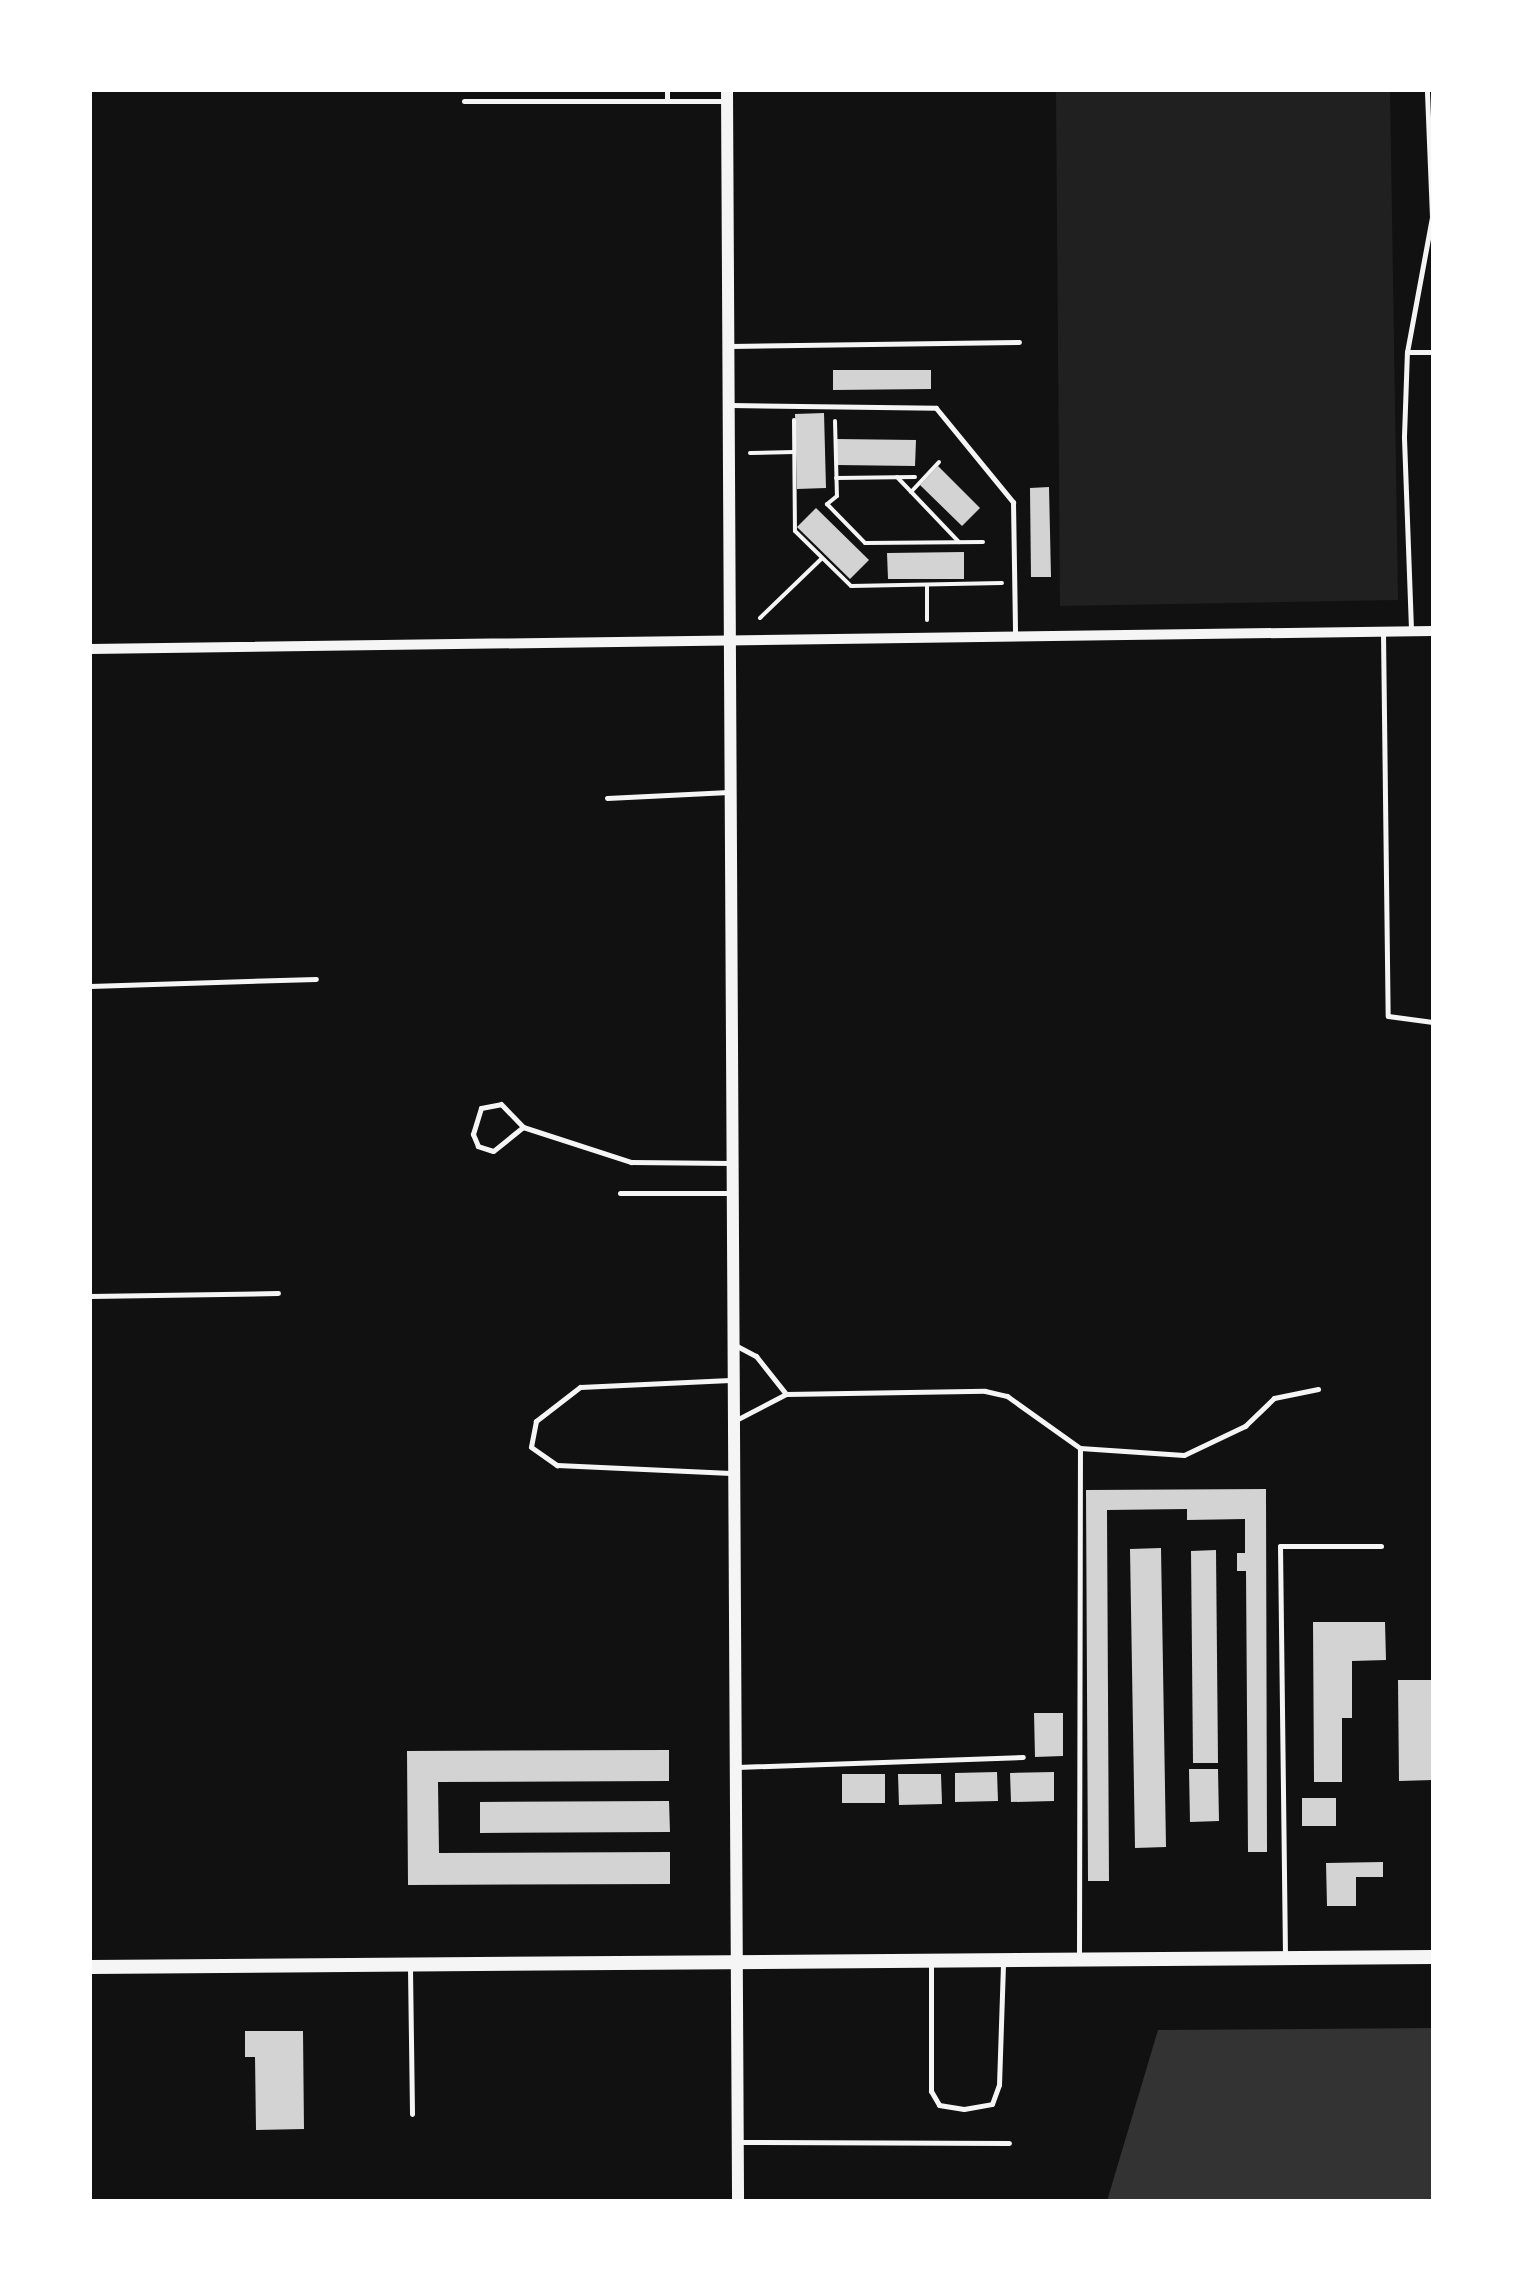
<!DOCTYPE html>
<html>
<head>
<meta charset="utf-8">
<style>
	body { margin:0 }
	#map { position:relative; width:1523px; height:2291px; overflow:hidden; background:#111; font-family:"Playfair Display",serif }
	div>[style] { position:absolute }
	.green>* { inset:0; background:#202020 }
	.water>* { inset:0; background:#333 }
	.building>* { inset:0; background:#d3d3d3 }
	.path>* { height:4px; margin:-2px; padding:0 2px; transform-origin:2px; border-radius:2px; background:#f5f5f5 }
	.service>* { height:5px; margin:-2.5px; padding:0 2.5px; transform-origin:2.5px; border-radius:2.5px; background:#f5f5f5 }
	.minor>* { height:10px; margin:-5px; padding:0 5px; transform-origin:5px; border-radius:5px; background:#f5f5f5 }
	.tertiary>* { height:12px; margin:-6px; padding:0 6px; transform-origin:6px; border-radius:6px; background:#f5f5f5 }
	.secondary>* { height:14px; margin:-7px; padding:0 7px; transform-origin:7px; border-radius:7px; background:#f5f5f5 }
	span { translate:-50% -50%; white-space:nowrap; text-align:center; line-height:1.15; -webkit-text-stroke:10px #fff; paint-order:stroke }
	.frame { position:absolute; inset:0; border:92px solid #fff; pointer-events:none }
</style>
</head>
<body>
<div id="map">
	<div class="green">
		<i style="clip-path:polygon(1056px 90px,1390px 90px,1398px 600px,1060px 606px)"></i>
	</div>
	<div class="water">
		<i style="clip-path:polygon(1433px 2028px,1433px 2201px,1107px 2201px,1158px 2030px)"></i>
	</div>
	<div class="building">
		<i style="clip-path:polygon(833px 370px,931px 370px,931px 389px,833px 390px)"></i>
		<i style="clip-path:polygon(824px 413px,826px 488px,797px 489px,795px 414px)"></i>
		<i style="clip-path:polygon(836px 439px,916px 440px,915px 466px,836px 465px)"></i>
		<i style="clip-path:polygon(938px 466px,980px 508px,962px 526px,920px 485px)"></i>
		<i style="clip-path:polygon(1049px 487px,1051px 577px,1031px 577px,1030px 488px)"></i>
		<i style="clip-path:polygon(816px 508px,869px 560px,850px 579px,797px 527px)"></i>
		<i style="clip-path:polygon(964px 552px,964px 579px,888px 579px,887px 553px)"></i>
		<i style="clip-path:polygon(1266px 1489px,1267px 1852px,1248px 1852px,1246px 1571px,1237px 1571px,1237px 1553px,1245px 1553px,1245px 1519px,1187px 1520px,1187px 1509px,1107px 1510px,1109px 1881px,1088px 1881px,1086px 1490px)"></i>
		<i style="clip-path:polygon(1161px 1548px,1166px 1847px,1135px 1848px,1130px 1549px)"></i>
		<i style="clip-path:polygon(1216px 1550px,1218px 1763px,1193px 1763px,1191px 1551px)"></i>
		<i style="clip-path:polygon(1313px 1622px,1385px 1622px,1386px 1660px,1352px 1661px,1352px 1718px,1342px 1718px,1342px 1782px,1314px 1782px)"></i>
		<i style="clip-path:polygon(1398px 1680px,1433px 1680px,1433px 1780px,1399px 1781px)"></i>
		<i style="clip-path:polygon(1034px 1713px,1063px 1713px,1063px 1756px,1035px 1757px)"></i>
		<i style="clip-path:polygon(669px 1750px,669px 1781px,438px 1782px,439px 1853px,670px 1852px,670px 1884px,408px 1885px,407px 1751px)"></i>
		<i style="clip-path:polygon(1189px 1769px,1218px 1769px,1219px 1821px,1190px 1822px)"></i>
		<i style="clip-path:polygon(997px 1772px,998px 1801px,955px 1802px,955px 1773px)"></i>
		<i style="clip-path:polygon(1054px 1772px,1054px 1801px,1011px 1802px,1010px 1773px)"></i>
		<i style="clip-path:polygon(842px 1774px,885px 1774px,885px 1803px,842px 1803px)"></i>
		<i style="clip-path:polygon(898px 1774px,941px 1774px,942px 1804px,899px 1805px)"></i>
		<i style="clip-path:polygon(1302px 1798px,1336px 1798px,1336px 1826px,1302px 1826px)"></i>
		<i style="clip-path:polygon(669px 1801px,670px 1832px,480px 1833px,480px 1802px)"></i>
		<i style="clip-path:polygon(1383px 1862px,1383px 1877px,1356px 1877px,1356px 1906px,1327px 1906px,1326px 1863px)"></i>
		<i style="clip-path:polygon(245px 2031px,303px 2031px,304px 2129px,256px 2130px,255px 2057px,245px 2057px)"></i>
	</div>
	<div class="path">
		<i style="left:794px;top:420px;width:111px;rotate:89.5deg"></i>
		<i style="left:795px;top:531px;width:78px;rotate:44.5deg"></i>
		<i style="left:851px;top:586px;width:151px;rotate:-1.1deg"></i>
		<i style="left:835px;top:421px;width:75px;rotate:88.5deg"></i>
		<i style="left:837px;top:496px;width:13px;rotate:141deg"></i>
		<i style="left:827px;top:504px;width:54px;rotate:45.7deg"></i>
		<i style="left:865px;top:543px;width:118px;rotate:-0.5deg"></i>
		<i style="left:750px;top:453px;width:44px;rotate:-1.3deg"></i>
		<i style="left:897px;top:477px;width:90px;rotate:46.4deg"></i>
		<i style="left:836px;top:478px;width:79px;rotate:-0.7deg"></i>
		<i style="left:911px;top:492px;width:41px;rotate:-47deg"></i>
		<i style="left:927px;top:585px;width:35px;rotate:90deg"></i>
		<i style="left:760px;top:618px;width:85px;rotate:-44deg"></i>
	</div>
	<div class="service">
		<i style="left:667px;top:90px;width:11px;rotate:90deg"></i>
		<i style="left:464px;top:101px;width:262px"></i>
		<i style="left:731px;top:346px;width:288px;rotate:-0.8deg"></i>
		<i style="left:1407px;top:352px;width:26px"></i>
		<i style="left:731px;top:405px;width:205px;rotate:0.8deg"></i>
		<i style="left:936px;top:408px;width:122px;rotate:50.7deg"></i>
		<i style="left:1013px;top:502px;width:132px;rotate:89.1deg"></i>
		<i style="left:1411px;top:629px;width:193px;rotate:-92.1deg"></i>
		<i style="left:1404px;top:436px;width:84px;rotate:-88deg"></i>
		<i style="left:1407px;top:352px;width:137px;rotate:-79.5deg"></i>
		<i style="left:1432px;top:217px;width:127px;rotate:-92.3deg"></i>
		<i style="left:1383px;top:633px;width:383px;rotate:89.3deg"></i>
		<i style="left:1388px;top:1016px;width:45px;rotate:7.6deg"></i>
		<i style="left:607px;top:798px;width:122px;rotate:-2.8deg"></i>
		<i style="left:90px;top:986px;width:226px;rotate:-1.8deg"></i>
		<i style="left:523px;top:1127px;width:38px;rotate:141deg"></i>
		<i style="left:493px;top:1151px;width:16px;rotate:-162deg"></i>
		<i style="left:478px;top:1146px;width:13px;rotate:-113deg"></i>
		<i style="left:473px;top:1134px;width:27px;rotate:-73deg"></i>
		<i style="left:481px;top:1108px;width:20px;rotate:-11deg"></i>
		<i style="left:501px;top:1104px;width:32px;rotate:46deg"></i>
		<i style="left:523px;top:1127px;width:114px;rotate:18deg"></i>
		<i style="left:631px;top:1162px;width:100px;rotate:0.6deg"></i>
		<i style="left:620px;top:1193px;width:111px"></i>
		<i style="left:90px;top:1296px;width:188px;rotate:-0.9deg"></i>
		<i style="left:735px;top:1345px;width:24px;rotate:28deg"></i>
		<i style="left:756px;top:1356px;width:48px;rotate:51.7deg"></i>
		<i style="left:786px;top:1394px;width:56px;rotate:152.5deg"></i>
		<i style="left:730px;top:1380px;width:150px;rotate:177.3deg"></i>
		<i style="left:580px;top:1387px;width:56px;rotate:142.3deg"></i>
		<i style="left:536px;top:1421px;width:26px;rotate:101deg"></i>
		<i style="left:531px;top:1447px;width:32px;rotate:35deg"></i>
		<i style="left:557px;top:1465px;width:174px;rotate:2.6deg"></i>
		<i style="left:786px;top:1394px;width:199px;rotate:-0.9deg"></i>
		<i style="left:985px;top:1391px;width:23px;rotate:13deg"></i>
		<i style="left:1007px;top:1396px;width:90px;rotate:35.5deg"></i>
		<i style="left:1080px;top:1448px;width:104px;rotate:3.9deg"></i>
		<i style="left:1184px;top:1455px;width:68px;rotate:-25.4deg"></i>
		<i style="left:1245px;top:1426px;width:40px;rotate:-44deg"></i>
		<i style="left:1274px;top:1398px;width:45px;rotate:-11.6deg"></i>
		<i style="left:737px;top:1767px;width:286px;rotate:-2deg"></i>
		<i style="left:1433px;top:1800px;width:154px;rotate:90deg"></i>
		<i style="left:1285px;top:1955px;width:409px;rotate:-90.7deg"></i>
		<i style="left:1280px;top:1546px;width:101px"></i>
		<i style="left:1079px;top:1956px;width:508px;rotate:-89.89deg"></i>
		<i style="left:931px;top:1963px;width:128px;rotate:90deg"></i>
		<i style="left:931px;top:2091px;width:16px;rotate:60deg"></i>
		<i style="left:939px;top:2105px;width:25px;rotate:9deg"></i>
		<i style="left:964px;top:2109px;width:28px;rotate:-10deg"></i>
		<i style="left:992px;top:2104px;width:20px;rotate:-70deg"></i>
		<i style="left:999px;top:2085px;width:122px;rotate:-88.1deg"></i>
		<i style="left:410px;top:1969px;width:145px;rotate:89.2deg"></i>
		<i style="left:741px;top:2142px;width:268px;rotate:0.2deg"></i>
	</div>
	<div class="minor">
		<i style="left:90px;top:649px;width:1343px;rotate:-0.77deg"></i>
	</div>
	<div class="tertiary">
		<i style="left:727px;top:90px;width:2111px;rotate:89.7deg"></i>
	</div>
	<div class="secondary">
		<i style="left:90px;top:1967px;width:1343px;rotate:-0.43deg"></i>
	</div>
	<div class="frame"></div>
</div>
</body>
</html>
